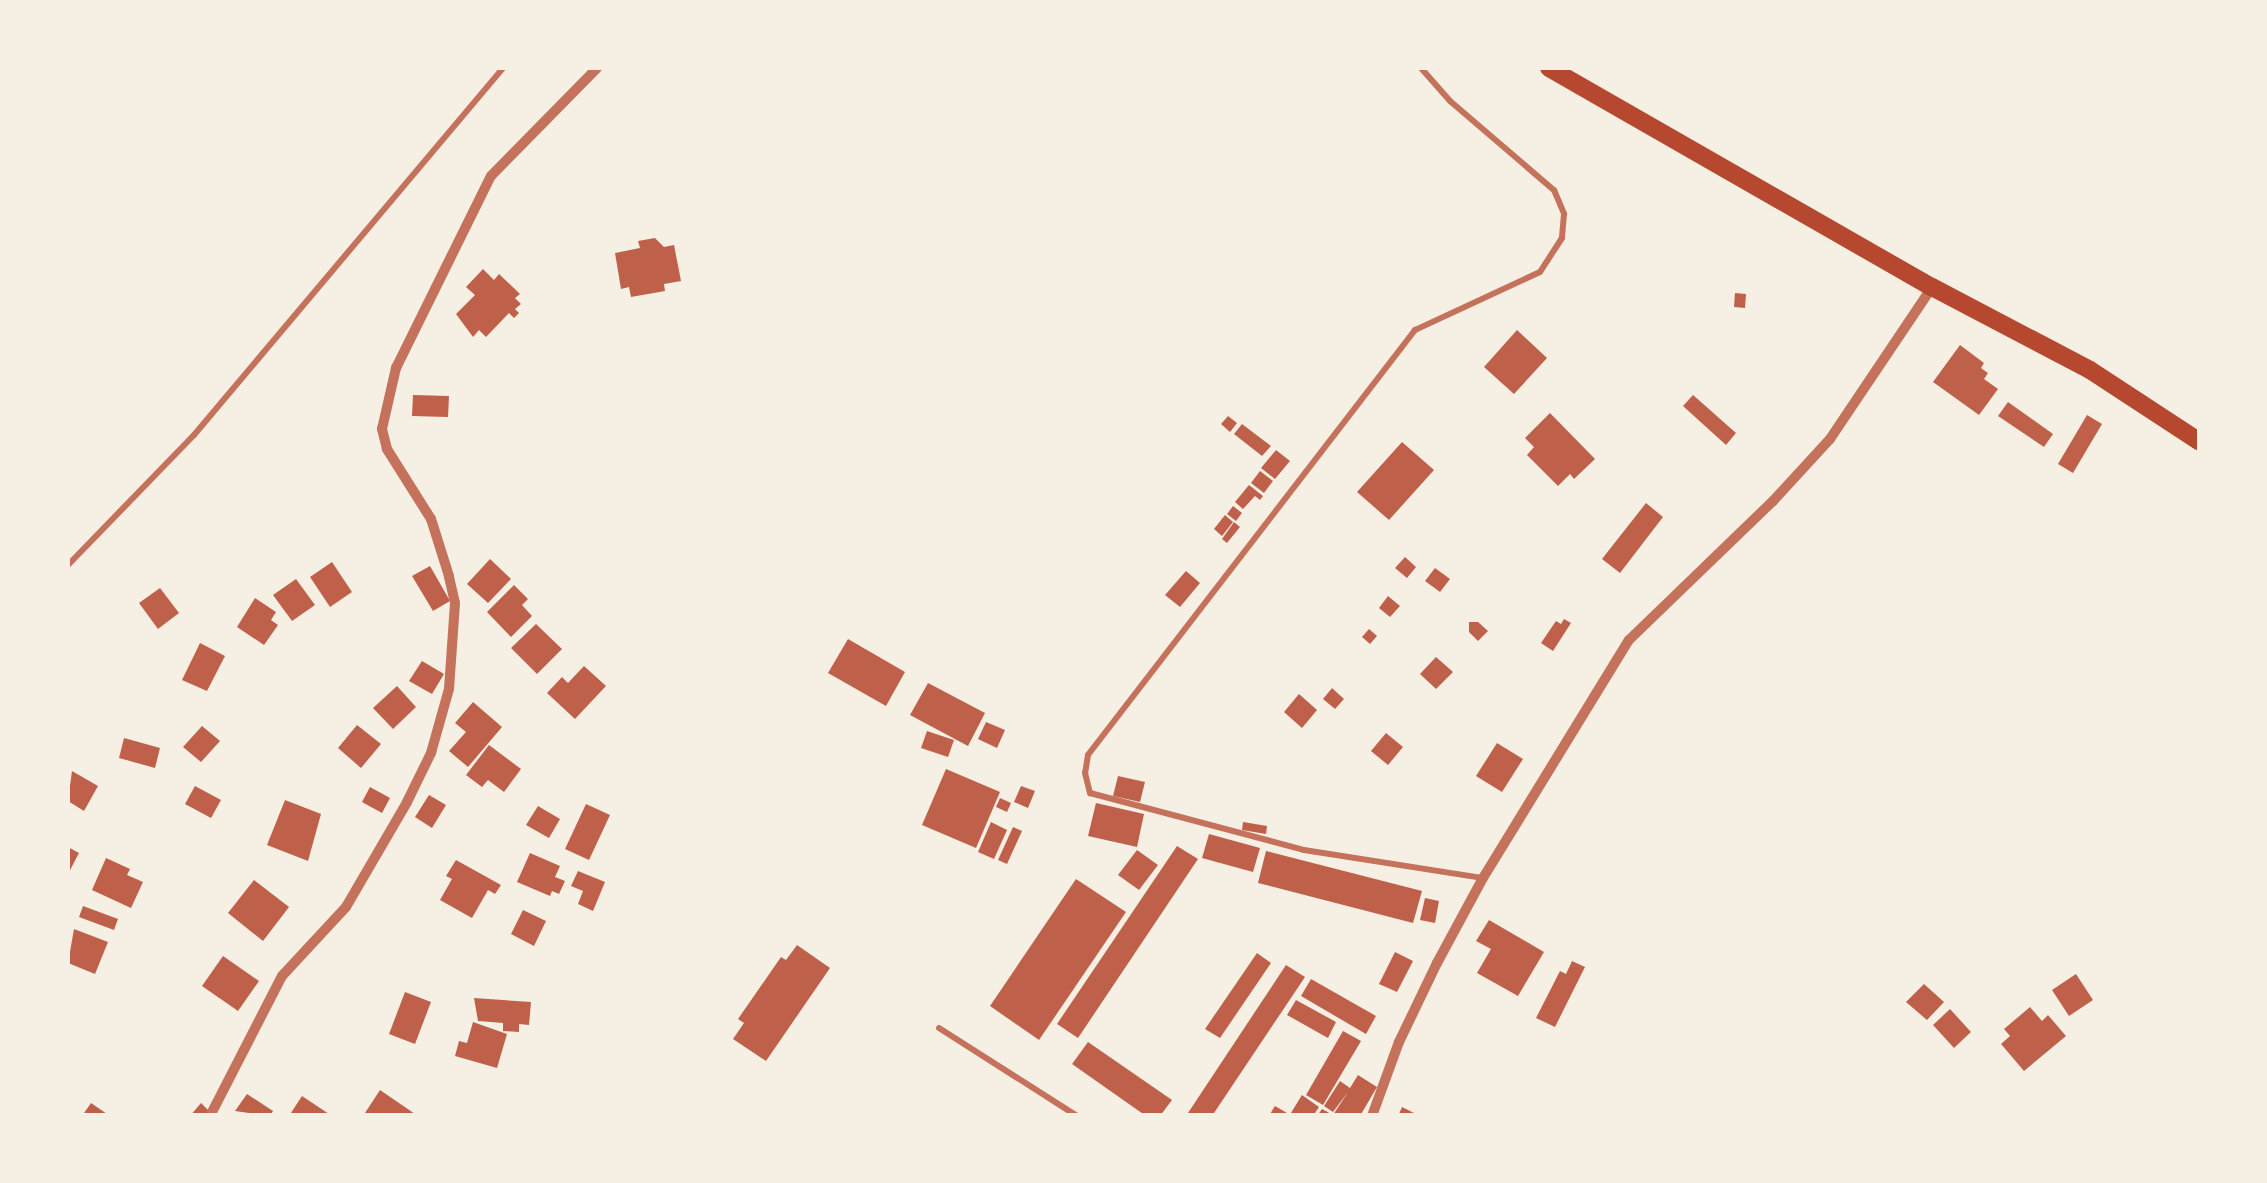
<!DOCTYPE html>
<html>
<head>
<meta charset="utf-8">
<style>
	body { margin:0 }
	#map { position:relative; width:2267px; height:1183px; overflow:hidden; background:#f6efe4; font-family:"Public Sans",sans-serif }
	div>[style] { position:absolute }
	.building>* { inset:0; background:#bf614a }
	.service>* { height:6px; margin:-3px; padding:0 3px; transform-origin:3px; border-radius:3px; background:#c5725c }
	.minor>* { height:10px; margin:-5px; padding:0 5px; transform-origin:5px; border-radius:5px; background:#c5725c }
	.primary>* { height:18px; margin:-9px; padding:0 9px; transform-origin:9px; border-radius:9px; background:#b5482f }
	span { translate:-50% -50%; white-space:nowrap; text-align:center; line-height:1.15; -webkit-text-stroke:10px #f6efe4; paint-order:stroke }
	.frame { position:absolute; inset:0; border:70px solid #f6efe4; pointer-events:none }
</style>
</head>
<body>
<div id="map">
	<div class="building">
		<i style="clip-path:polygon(655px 238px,664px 247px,674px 245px,681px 281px,664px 284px,665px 291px,631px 297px,629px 287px,621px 289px,615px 253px,640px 248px,638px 241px)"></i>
		<i style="clip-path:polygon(483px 269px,494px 280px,499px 274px,520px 294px,515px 298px,521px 304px,515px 309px,519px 313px,514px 318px,509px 313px,486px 337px,479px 330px,473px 337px,456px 314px,475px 295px,466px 287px)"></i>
		<i style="clip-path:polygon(1735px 293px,1746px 294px,1745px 308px,1734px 307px)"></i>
		<i style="clip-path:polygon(1517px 330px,1547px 358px,1514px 394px,1484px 367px)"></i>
		<i style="clip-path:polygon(1960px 345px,1984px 363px,1981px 368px,1988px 373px,1984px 379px,1998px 389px,1979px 415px,1933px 382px)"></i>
		<i style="clip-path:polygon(413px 395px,449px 396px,448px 417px,412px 416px)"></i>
		<i style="clip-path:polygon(1693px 395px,1736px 433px,1726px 445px,1683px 406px)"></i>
		<i style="clip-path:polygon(2008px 402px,2053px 434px,2044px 447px,1998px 416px)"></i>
		<i style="clip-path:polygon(1550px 413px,1595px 459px,1574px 479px,1570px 474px,1558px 486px,1527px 455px,1534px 447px,1525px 438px)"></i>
		<i style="clip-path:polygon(2087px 415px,2102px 424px,2073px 473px,2058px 464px)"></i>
		<i style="clip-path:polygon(1228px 416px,1237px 423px,1230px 432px,1221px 424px)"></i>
		<i style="clip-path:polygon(1242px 424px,1271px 446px,1262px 456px,1234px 434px)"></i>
		<i style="clip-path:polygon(1402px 442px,1434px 470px,1389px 520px,1357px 492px)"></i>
		<i style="clip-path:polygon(1276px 450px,1290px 461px,1275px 479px,1261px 468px)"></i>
		<i style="clip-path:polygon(1260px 471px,1273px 481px,1264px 493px,1251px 483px)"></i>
		<i style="clip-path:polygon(1249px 485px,1263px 496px,1260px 500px,1255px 496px,1243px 509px,1235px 502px)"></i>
		<i style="clip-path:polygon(1646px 503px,1663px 517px,1620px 573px,1602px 559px)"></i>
		<i style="clip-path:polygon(1233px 506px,1242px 513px,1236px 521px,1227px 514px)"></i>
		<i style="clip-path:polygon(1225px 515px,1233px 522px,1222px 536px,1214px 529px)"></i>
		<i style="clip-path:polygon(1234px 522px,1240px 527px,1227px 543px,1222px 539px)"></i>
		<i style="clip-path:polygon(1405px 557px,1416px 567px,1407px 578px,1395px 568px)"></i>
		<i style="clip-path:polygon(490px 559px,511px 579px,488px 603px,467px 584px)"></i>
		<i style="clip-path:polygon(332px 562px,352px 592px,330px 607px,310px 577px)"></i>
		<i style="clip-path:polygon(430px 566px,450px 601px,433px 611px,412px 576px)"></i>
		<i style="clip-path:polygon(1435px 568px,1450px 579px,1440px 592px,1425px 581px)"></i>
		<i style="clip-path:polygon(1186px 571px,1200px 583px,1180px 607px,1165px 595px)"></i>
		<i style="clip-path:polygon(296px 579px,315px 605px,292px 621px,273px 595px)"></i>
		<i style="clip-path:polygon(514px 585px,528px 599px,522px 605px,532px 616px,511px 637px,487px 612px)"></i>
		<i style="clip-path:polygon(160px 588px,179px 613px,158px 629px,139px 603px)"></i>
		<i style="clip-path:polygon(1388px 596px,1400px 606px,1390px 617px,1379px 608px)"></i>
		<i style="clip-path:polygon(255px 598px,276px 612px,271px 620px,278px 625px,264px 645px,237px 627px)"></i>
		<i style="clip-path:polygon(1564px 619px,1571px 623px,1553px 651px,1541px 643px,1556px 621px,1561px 624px)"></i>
		<i style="clip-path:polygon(1469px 622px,1478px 622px,1488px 631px,1478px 641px,1469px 632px)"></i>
		<i style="clip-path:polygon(536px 624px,562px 649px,537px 674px,511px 648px)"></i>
		<i style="clip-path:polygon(1369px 629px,1377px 636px,1370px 644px,1362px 637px)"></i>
		<i style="clip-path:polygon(848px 639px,905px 672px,886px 706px,828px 673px)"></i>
		<i style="clip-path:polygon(200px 643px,225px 656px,207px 691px,182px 680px)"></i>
		<i style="clip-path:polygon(1436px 657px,1453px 672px,1436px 689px,1420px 674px)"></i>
		<i style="clip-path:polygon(422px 661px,444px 674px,432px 694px,409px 681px)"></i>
		<i style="clip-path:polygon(584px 666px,606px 686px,575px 719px,547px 693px,562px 677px,568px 683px)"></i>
		<i style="clip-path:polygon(928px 683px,985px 713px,968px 746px,910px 715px)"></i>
		<i style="clip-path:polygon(397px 686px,416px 707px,393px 729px,373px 708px)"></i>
		<i style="clip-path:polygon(1332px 688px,1344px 699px,1335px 709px,1323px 699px)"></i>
		<i style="clip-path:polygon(1299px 694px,1317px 710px,1302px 728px,1284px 712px)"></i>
		<i style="clip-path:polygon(473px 702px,502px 727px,468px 767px,449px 751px,466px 732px,455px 723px)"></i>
		<i style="clip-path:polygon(986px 722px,1005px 730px,997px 748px,978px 739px)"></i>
		<i style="clip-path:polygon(357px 725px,381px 744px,361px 768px,338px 748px)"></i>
		<i style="clip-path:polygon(202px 726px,220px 741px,201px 762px,183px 747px)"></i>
		<i style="clip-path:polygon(927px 731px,954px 740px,948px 757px,921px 748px)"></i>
		<i style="clip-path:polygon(1386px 733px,1403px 747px,1388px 765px,1371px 751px)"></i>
		<i style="clip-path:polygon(124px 738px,160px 748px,155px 768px,119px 758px)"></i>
		<i style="clip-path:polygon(1497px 743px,1523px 759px,1502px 792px,1476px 776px)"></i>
		<i style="clip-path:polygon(489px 745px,521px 769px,504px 792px,488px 780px,482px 787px,466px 775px)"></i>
		<i style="clip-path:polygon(946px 769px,1000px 792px,976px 848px,922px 825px)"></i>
		<i style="clip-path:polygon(72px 771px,98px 786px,84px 811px,68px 801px)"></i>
		<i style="clip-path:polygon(1118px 776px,1145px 782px,1140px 802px,1113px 796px)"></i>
		<i style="clip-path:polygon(195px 786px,221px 800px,211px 818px,185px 804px)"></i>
		<i style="clip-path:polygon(1021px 786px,1035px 791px,1028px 808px,1014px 802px)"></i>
		<i style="clip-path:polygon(370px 787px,390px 798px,382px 813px,362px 802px)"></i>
		<i style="clip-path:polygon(429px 795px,446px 805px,432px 828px,415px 817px)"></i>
		<i style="clip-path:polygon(1000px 798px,1011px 803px,1007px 812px,996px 807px)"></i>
		<i style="clip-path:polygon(285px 800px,321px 814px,308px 861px,267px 845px)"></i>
		<i style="clip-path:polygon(1096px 803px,1144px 814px,1137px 847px,1088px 836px)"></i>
		<i style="clip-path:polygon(586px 804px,610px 815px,589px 860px,565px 849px)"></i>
		<i style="clip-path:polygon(538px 806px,560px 819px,549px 838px,526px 825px)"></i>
		<i style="clip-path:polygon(991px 822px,1007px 830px,994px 859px,978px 852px)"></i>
		<i style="clip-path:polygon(1243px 822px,1267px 826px,1266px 834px,1242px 830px)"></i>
		<i style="clip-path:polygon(1013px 827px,1022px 831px,1007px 864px,998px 860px)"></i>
		<i style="clip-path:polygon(1209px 834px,1260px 848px,1253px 872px,1202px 858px)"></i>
		<i style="clip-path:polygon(1177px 846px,1198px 859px,1078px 1038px,1057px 1024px)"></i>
		<i style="clip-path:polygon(68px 847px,79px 853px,68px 874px)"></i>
		<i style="clip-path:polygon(1137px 850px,1158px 865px,1139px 890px,1118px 875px)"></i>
		<i style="clip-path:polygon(1266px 851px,1422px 891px,1413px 923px,1258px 883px)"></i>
		<i style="clip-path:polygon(530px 853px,560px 866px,555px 877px,565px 881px,559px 894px,552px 891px,550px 896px,517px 882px)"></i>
		<i style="clip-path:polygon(106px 858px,130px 869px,127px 875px,143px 882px,131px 908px,92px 890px)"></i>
		<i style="clip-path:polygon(456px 860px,501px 885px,495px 894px,488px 890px,472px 918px,440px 900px,452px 879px,446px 876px)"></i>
		<i style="clip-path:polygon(578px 871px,605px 882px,593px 911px,578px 904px,583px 891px,571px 886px)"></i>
		<i style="clip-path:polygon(1076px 879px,1126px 912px,1039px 1040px,990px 1006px)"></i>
		<i style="clip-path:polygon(254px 880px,289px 907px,263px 941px,228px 913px)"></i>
		<i style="clip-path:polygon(1425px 898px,1439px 901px,1435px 923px,1420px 920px)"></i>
		<i style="clip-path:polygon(83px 906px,118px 919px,114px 930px,79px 917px)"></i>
		<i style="clip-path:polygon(523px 910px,546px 921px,534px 946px,511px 934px)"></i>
		<i style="clip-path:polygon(1489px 920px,1544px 952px,1518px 996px,1477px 973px,1491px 949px,1476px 941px)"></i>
		<i style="clip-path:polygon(74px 929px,108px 942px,95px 974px,68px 963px)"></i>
		<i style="clip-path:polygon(797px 945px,830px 968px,766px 1061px,733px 1039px,744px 1023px,738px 1019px,781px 957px,786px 960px)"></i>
		<i style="clip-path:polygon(1395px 952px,1413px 961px,1397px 992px,1379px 984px)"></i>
		<i style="clip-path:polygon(1257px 953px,1271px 963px,1220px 1038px,1205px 1029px)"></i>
		<i style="clip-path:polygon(223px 956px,259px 981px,238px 1011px,202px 986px)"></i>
		<i style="clip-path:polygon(1572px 961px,1585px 967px,1555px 1027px,1536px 1018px,1560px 971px,1566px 974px)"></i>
		<i style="clip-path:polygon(1286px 965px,1305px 977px,1212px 1116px,1186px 1116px)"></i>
		<i style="clip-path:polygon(2076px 974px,2093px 1000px,2069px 1016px,2052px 990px)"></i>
		<i style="clip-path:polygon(1311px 979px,1376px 1016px,1366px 1034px,1301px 996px)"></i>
		<i style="clip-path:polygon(1924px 984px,1944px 1002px,1927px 1020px,1906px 1002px)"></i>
		<i style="clip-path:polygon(405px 992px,431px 1002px,415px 1044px,389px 1034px)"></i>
		<i style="clip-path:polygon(474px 998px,531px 1002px,529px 1025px,519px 1024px,519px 1032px,503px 1031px,503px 1023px,478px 1021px)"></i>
		<i style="clip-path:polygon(1296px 1000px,1336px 1022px,1328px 1038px,1287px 1015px)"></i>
		<i style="clip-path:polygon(2030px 1007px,2042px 1021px,2048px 1015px,2066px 1036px,2024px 1071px,2001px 1044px,2010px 1036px,2004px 1029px)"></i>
		<i style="clip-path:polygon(1950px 1009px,1971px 1032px,1954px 1048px,1933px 1025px)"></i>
		<i style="clip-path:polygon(473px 1022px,507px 1034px,497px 1068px,455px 1056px,459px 1041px,467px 1043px)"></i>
		<i style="clip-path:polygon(1343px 1031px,1361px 1041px,1323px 1105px,1306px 1095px)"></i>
		<i style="clip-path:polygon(1088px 1042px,1172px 1100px,1160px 1116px,1146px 1116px,1072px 1064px)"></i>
		<i style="clip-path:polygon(1358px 1075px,1377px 1087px,1360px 1116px,1317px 1116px,1322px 1109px,1333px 1115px,1348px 1092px,1333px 1112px,1324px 1106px,1340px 1081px,1350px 1088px)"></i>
		<i style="clip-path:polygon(380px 1090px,418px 1116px,363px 1116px)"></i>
		<i style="clip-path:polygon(247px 1094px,273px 1111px,270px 1116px,235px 1111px)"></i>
		<i style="clip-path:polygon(1302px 1095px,1319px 1107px,1313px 1116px,1289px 1116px)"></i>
		<i style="clip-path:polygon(302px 1096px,332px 1116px,289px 1116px)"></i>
		<i style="clip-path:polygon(91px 1103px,110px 1116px,82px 1116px)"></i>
		<i style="clip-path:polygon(201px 1103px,209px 1111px,205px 1116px,190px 1116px)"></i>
		<i style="clip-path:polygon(1275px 1106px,1287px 1113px,1286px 1116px,1270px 1114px)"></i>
		<i style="clip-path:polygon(1402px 1107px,1420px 1116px,1398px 1116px)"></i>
	</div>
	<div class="service">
		<i style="left:1421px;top:68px;width:44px;rotate:48.7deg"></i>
		<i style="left:1450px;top:101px;width:137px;rotate:40.6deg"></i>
		<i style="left:1554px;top:190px;width:26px;rotate:67deg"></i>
		<i style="left:1564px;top:214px;width:24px;rotate:95deg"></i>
		<i style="left:1562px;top:238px;width:40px;rotate:122.9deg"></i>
		<i style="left:1540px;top:272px;width:138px;rotate:155.1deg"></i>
		<i style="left:1415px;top:330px;width:536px;rotate:127.58deg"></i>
		<i style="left:1088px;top:755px;width:18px;rotate:99deg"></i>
		<i style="left:1085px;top:773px;width:21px;rotate:76deg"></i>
		<i style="left:1090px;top:793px;width:221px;rotate:14.9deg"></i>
		<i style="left:1304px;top:850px;width:180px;rotate:8.9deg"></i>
		<i style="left:68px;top:565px;width:181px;rotate:-45.9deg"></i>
		<i style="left:194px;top:435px;width:480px;rotate:-49.9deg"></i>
		<i style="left:939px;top:1028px;width:164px;rotate:32.5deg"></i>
	</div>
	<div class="minor">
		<i style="left:210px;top:1116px;width:157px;rotate:-62.8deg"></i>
		<i style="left:282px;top:976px;width:94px;rotate:-47.2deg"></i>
		<i style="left:346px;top:907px;width:121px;rotate:-59.8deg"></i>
		<i style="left:407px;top:802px;width:55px;rotate:-63.9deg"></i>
		<i style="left:431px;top:753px;width:66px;rotate:-74.3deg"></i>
		<i style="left:449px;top:689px;width:86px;rotate:-86deg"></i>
		<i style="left:455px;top:603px;width:28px;rotate:-103deg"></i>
		<i style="left:449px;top:576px;width:60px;rotate:-107.5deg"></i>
		<i style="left:431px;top:519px;width:83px;rotate:-122.2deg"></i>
		<i style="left:387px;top:449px;width:21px;rotate:-104deg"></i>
		<i style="left:382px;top:429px;width:63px;rotate:-77.1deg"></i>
		<i style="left:396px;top:368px;width:214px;rotate:-63.7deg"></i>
		<i style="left:491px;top:176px;width:151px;rotate:-45.5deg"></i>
		<i style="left:1372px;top:1116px;width:79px;rotate:-70deg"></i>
		<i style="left:1399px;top:1042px;width:88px;rotate:-64.3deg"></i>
		<i style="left:1437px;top:963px;width:97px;rotate:-61.6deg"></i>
		<i style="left:1483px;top:878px;width:279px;rotate:-58.5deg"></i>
		<i style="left:1629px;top:640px;width:200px;rotate:-44deg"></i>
		<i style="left:1773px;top:501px;width:84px;rotate:-47.4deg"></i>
		<i style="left:1830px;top:439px;width:183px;rotate:-56.1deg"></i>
	</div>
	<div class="primary">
		<i style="left:1549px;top:68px;width:441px;rotate:29.8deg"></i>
		<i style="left:1932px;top:287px;width:178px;rotate:27.7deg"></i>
		<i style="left:2090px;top:370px;width:131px;rotate:33.2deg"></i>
	</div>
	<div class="frame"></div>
</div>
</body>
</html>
